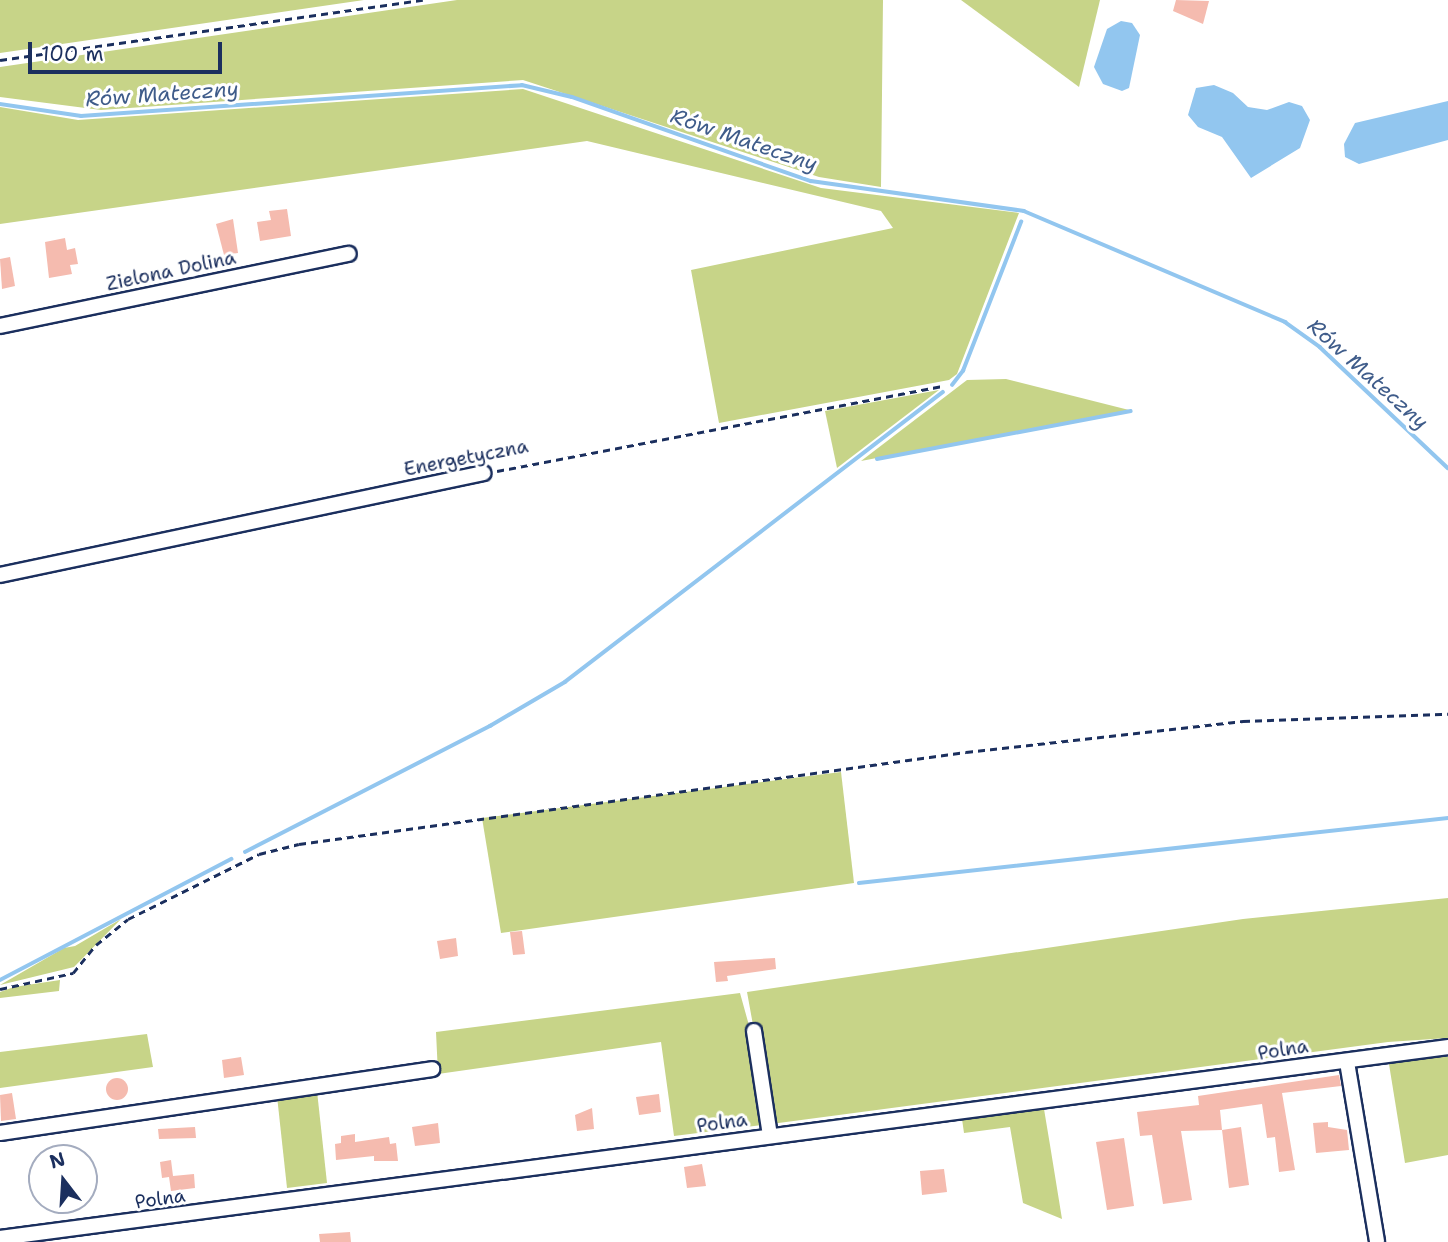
<!DOCTYPE html>
<html>
<head>
<meta charset="utf-8">
<style>
	body { margin:0 }
	#map { position:relative; width:1448px; height:1242px; overflow:hidden; background:#fff; font-family:"Shantell Sans",sans-serif }
	div>[style] { position:absolute }
	.green>* { inset:0; background:#c7d488 }
	.water>* { inset:0; background:#92c6ef }
	.stream>* { height:3.5px; margin:-1.75px; padding:0 1.75px; transform-origin:1.75px; border-radius:1.75px; background:#92c6ef }
	.building>* { inset:0; background:#f5bbaf }
	.round { border-radius:50% }
	.path>* { height:2.5px; margin-top:-1.25px; transform-origin:0; background:repeating-linear-gradient(90deg,#1b2f5e 0 7px,transparent 0 12px) }
	.roads { filter:drop-shadow(2px 0 #1b2f5e) drop-shadow(-2px 0 #1b2f5e) drop-shadow(0 2px #1b2f5e) drop-shadow(0 -2px #1b2f5e) }
	.minor>* { height:14px; margin:-7px; padding:0 7px; transform-origin:7px; border-radius:7px; background:#fff }
	span { translate:-50% -50%; white-space:nowrap; text-align:center; line-height:1.15; -webkit-text-stroke:6px #fff; paint-order:stroke }
	.street-label { font-size:19px; color:#1b2f5e }
	.water-label { font-size:21px; color:#3f5c8a; font-style:italic }
	.north { position:absolute; left:28px; top:1144px; width:70px; height:70px; box-sizing:border-box; background:#fff; border:2px solid #a4acbf; border-radius:50%; rotate:343deg; font-size:19px; font-weight:700; line-height:28px; text-align:center; color:#1b2f5e }
	.north::after { content:''; display:block; margin:auto; width:24px; height:32px; background:#1b2f5e; clip-path:polygon(50% 0,100% 100%,50% 72%,0 100%) }
	.scale { position:absolute; left:28px; top:42px; width:194px; height:32px; box-sizing:border-box; border:4px solid #1b2f5e; border-top:0; padding-left:9px; font-size:21px; line-height:24px; white-space:nowrap; color:#1b2f5e; -webkit-text-stroke:5px #fff; paint-order:stroke }
</style>
</head>
<body>
<div id="map">
	<div class="green">
		<i style="clip-path:polygon(0 0,364px 0,0 53px)"></i>
		<i style="clip-path:polygon(457px 0,883px 0,881px 187px,819px 177px,523px 80px,101px 110px,0 97px,0 67px)"></i>
		<i style="clip-path:polygon(961px 0,1100px 0,1079px 87px)"></i>
		<i style="clip-path:polygon(523px 89px,821px 188px,1019px 213px,957px 374px,949px 380px,719px 423px,691px 270px,893px 228px,881px 211px,587px 141px,0 224px,0 107px,78px 120px)"></i>
		<i style="clip-path:polygon(1006px 379px,1129px 410px,861px 461px,967px 380px)"></i>
		<i style="clip-path:polygon(939px 390px,837px 468px,825px 411px)"></i>
		<i style="clip-path:polygon(841px 772px,854px 883px,501px 933px,482px 818px)"></i>
		<i style="clip-path:polygon(1448px 898px,1448px 1038px,1388px 1042px,771px 1124px,747px 992px,1243px 919px)"></i>
		<i style="clip-path:polygon(121px 919px,74px 967px,0 985px,64px 948px,75px 946px)"></i>
		<i style="clip-path:polygon(60px 980px,59px 991px,0 998px,0 992px,14px 987px)"></i>
		<i style="clip-path:polygon(740px 993px,750px 1029px,762px 1125px,674px 1136px,661px 1042px,438px 1074px,436px 1032px)"></i>
		<i style="clip-path:polygon(147px 1034px,153px 1067px,0 1088px,0 1052px)"></i>
		<i style="clip-path:polygon(1448px 1057px,1448px 1155px,1405px 1163px,1388px 1058px)"></i>
		<i style="clip-path:polygon(317px 1091px,327px 1183px,287px 1188px,277px 1096px)"></i>
		<i style="clip-path:polygon(1044px 1109px,1050px 1145px,1062px 1219px,1023px 1203px,1010px 1127px,964px 1133px,962px 1119px)"></i>
	</div>
	<div class="water">
		<i style="clip-path:polygon(1121px 21px,1132px 23px,1140px 35px,1129px 88px,1122px 91px,1103px 84px,1094px 67px,1107px 29px)"></i>
		<i style="clip-path:polygon(1214px 85px,1233px 93px,1248px 107px,1267px 110px,1289px 102px,1302px 106px,1310px 120px,1300px 148px,1251px 178px,1222px 137px,1198px 127px,1188px 115px,1196px 88px)"></i>
		<i style="clip-path:polygon(1448px 101px,1448px 140px,1359px 164px,1345px 157px,1344px 144px,1355px 123px)"></i>
	</div>
	<div class="stream">
		<i style="left:0;top:104px;width:82px;rotate:8.4deg"></i>
		<i style="left:81px;top:116px;width:442px;rotate:-4deg"></i>
		<i style="left:522px;top:85px;width:51px;rotate:13.5deg"></i>
		<i style="left:572px;top:97px;width:253px;rotate:19.4deg"></i>
		<i style="left:811px;top:181px;width:215px;rotate:8deg"></i>
		<i style="left:1024px;top:211px;width:284px;rotate:23deg"></i>
		<i style="left:1285px;top:322px;width:43px;rotate:35.5deg"></i>
		<i style="left:1320px;top:347px;width:176px;rotate:43.4deg"></i>
		<i style="left:952px;top:385px;width:18px;rotate:-52deg"></i>
		<i style="left:963px;top:371px;width:160px;rotate:-68.7deg"></i>
		<i style="left:877px;top:459px;width:258px;rotate:-10.7deg"></i>
		<i style="left:245px;top:852px;width:276px;rotate:-27.2deg"></i>
		<i style="left:490px;top:726px;width:87px;rotate:-30.4deg"></i>
		<i style="left:565px;top:682px;width:476px;rotate:-37.5deg"></i>
		<i style="left:859px;top:883px;width:593px;rotate:-6.3deg"></i>
		<i style="left:0;top:980px;width:261px;rotate:-27.6deg"></i>
	</div>
	<div class="building">
		<i style="clip-path:polygon(1176px 0,1209px 1px,1203px 24px,1173px 11px)"></i>
		<i style="clip-path:polygon(287px 209px,291px 236px,260px 241px,257px 222px,271px 220px,269px 211px)"></i>
		<i style="clip-path:polygon(233px 219px,238px 253px,224px 255px,216px 224px)"></i>
		<i style="clip-path:polygon(65px 238px,67px 250px,75px 248px,78px 264px,70px 265px,72px 274px,49px 278px,45px 242px)"></i>
		<i style="clip-path:polygon(10px 257px,15px 286px,2px 289px,0 259px)"></i>
		<i style="clip-path:polygon(522px 931px,525px 954px,513px 955px,510px 932px)"></i>
		<i style="clip-path:polygon(456px 938px,458px 956px,440px 959px,437px 941px)"></i>
		<i style="clip-path:polygon(775px 958px,776px 969px,727px 976px,728px 981px,716px 982px,714px 962px)"></i>
		<i style="clip-path:polygon(241px 1057px,244px 1075px,224px 1078px,222px 1060px)"></i>
		<i style="clip-path:polygon(1339px 1075px,1341px 1086px,1282px 1093px,1295px 1170px,1279px 1172px,1275px 1137px,1267px 1138px,1262px 1104px,1220px 1110px,1222px 1130px,1181px 1131px,1192px 1200px,1163px 1204px,1152px 1135px,1140px 1136px,1137px 1112px,1199px 1105px,1198px 1096px)"></i>
		<i class="round" style="left:106px;top:1078px;width:22px;height:22px"></i>
		<i style="clip-path:polygon(12px 1093px,16px 1119px,1px 1121px,0 1095px)"></i>
		<i style="clip-path:polygon(659px 1094px,661px 1112px,639px 1115px,636px 1097px)"></i>
		<i style="clip-path:polygon(592px 1108px,594px 1129px,577px 1131px,575px 1115px)"></i>
		<i style="clip-path:polygon(1328px 1122px,1328px 1127px,1347px 1130px,1349px 1150px,1316px 1153px,1313px 1123px)"></i>
		<i style="clip-path:polygon(438px 1123px,440px 1143px,415px 1146px,412px 1127px)"></i>
		<i style="clip-path:polygon(195px 1127px,196px 1138px,159px 1139px,158px 1129px)"></i>
		<i style="clip-path:polygon(1241px 1127px,1249px 1185px,1229px 1188px,1222px 1130px)"></i>
		<i style="clip-path:polygon(355px 1134px,355px 1142px,389px 1137px,390px 1144px,396px 1143px,398px 1161px,374px 1161px,374px 1156px,336px 1160px,335px 1144px,341px 1143px,341px 1136px)"></i>
		<i style="clip-path:polygon(1124px 1138px,1134px 1206px,1107px 1210px,1096px 1142px)"></i>
		<i style="clip-path:polygon(171px 1160px,173px 1176px,194px 1174px,195px 1188px,171px 1191px,169px 1177px,162px 1178px,160px 1162px)"></i>
		<i style="clip-path:polygon(702px 1164px,706px 1186px,687px 1188px,684px 1167px)"></i>
		<i style="clip-path:polygon(944px 1169px,947px 1192px,922px 1195px,920px 1171px)"></i>
		<i style="clip-path:polygon(350px 1232px,351px 1242px,320px 1242px,319px 1234px)"></i>
	</div>
	<div class="path">
		<i style="left:0;top:60px;width:427px;rotate:-8.1deg"></i>
		<i style="left:497px;top:471px;width:452px;rotate:-10.8deg"></i>
		<i style="left:0;top:989px;width:75px;rotate:-12.4deg"></i>
		<i style="left:73px;top:973px;width:36px;rotate:-51deg"></i>
		<i style="left:96px;top:945px;width:41px;rotate:-39.1deg"></i>
		<i style="left:128px;top:919px;width:146px;rotate:-26.4deg"></i>
		<i style="left:259px;top:854px;width:41px;rotate:-14deg"></i>
		<i style="left:299px;top:844px;width:673px;rotate:-7.85deg"></i>
		<i style="left:966px;top:752px;width:279px;rotate:-6.4deg"></i>
		<i style="left:1243px;top:721px;width:205px;rotate:-2deg"></i>
	</div>
	<div class="roads">
		<div class="minor">
			<i style="left:0;top:326px;width:356px;rotate:-11.7deg"></i>
			<i style="left:0;top:575px;width:494px;rotate:-11.9deg"></i>
			<i style="left:754px;top:1031px;width:106px;rotate:81.3deg"></i>
			<i style="left:1347px;top:1062px;width:182px;rotate:80.5deg"></i>
			<i style="left:0;top:1133px;width:437px;rotate:-8.4deg"></i>
			<i style="left:0;top:1238px;width:1461px;rotate:-7.51deg"></i>
		</div>
	</div>
	<div class="street-label">
		<span style="left:171px;top:271px;rotate:-12deg">Zielona Dolina</span>
		<span style="left:466px;top:458px;rotate:-11deg">Energetyczna</span>
		<span style="left:1283px;top:1050px;rotate:-9deg">Polna</span>
		<span style="left:722px;top:1123px;rotate:-8deg">Polna</span>
		<span style="left:160px;top:1199px;rotate:-8deg">Polna</span>
	</div>
	<div class="water-label">
		<span style="left:162px;top:94px;rotate:-4deg">Rów Mateczny</span>
		<span style="left:744px;top:140px;rotate:19deg">Rów Mateczny</span>
		<span style="left:1368px;top:374px;rotate:42deg">Rów Mateczny</span>
	</div>
	<div class="north">N</div>
	<div class="scale">100 m</div>
</div>
</body>
</html>
